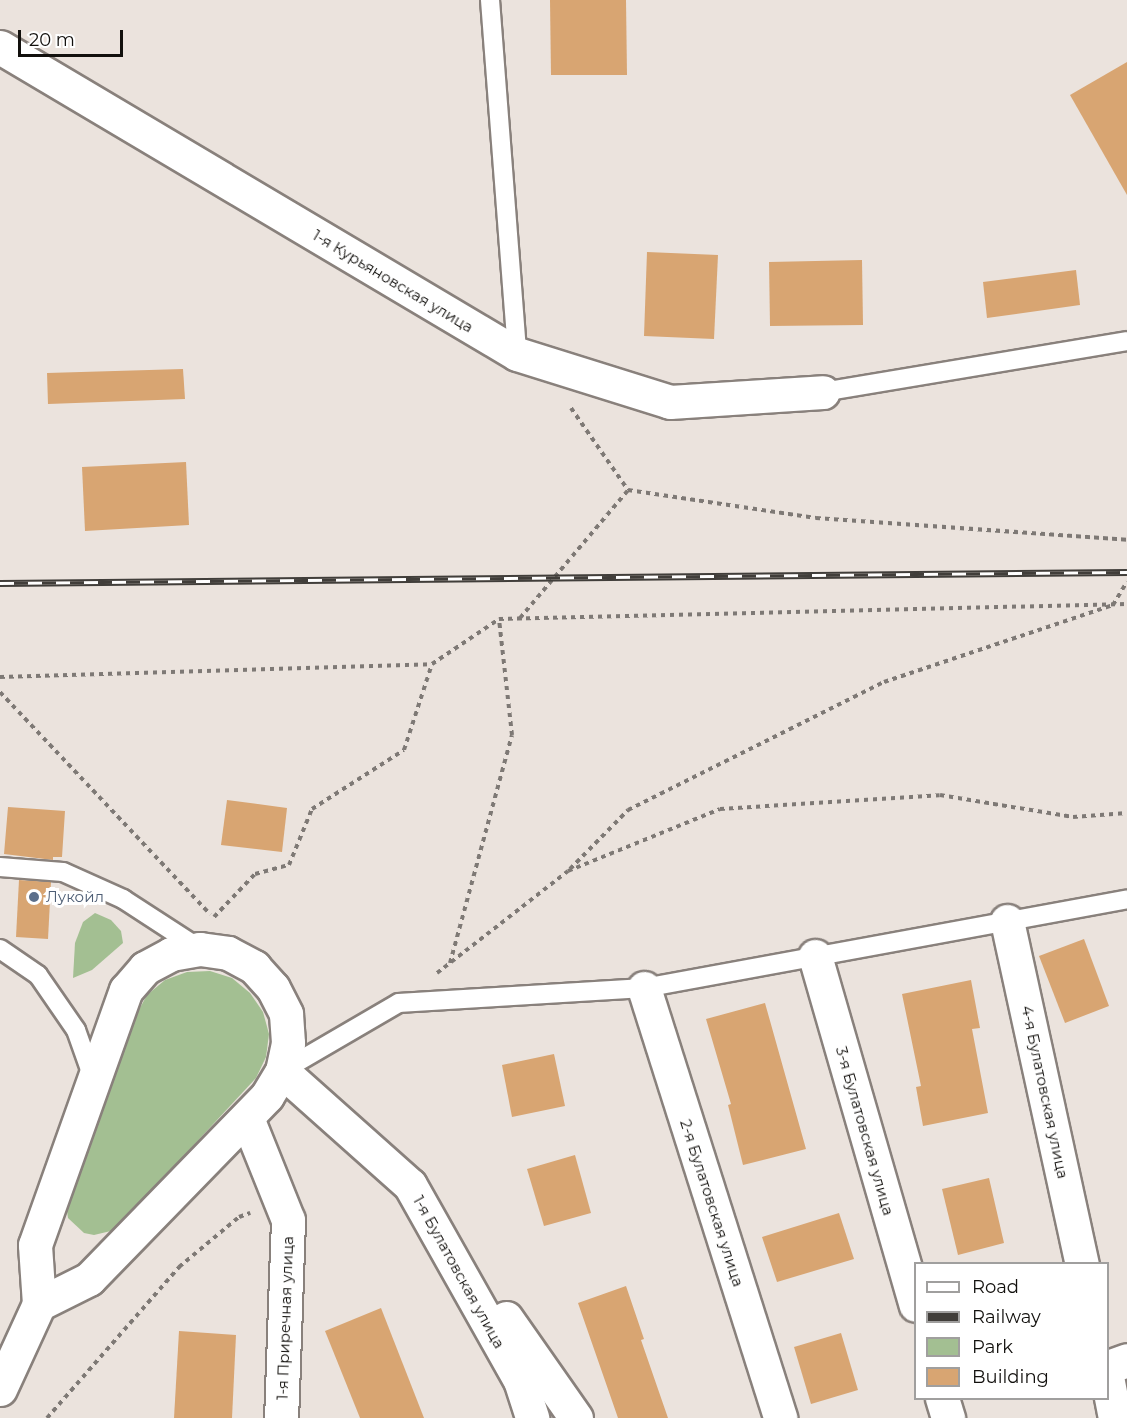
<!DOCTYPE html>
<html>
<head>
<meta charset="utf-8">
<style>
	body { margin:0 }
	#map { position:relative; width:1127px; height:1418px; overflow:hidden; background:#ebe3dd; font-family:Montserrat,sans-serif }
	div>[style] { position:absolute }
	.green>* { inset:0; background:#a3bf92 }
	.building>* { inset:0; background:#d8a572 }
	.path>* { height:4px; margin-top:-2px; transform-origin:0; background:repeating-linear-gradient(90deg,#7e7975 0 4.5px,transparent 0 9px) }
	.roads { filter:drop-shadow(2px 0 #89817c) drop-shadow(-2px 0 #89817c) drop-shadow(0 2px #89817c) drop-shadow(0 -2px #89817c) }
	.service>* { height:18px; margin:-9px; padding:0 9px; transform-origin:9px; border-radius:9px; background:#fff }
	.minor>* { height:33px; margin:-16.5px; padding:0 16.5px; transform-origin:16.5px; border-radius:16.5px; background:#fff }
	.rail>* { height:7px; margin-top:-3.5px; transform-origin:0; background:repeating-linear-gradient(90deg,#fff 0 14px,#413e3a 0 28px); box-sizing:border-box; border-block:2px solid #413e3a }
	.dots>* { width:16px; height:16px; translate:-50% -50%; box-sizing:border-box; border:3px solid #fff; border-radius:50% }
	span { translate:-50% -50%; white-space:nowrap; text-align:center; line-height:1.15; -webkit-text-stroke:6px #fff; paint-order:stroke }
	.street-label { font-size:15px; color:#12100d }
	.service-label { font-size:15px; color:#4e5e75 }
	.left { translate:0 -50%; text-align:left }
	.legend { position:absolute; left:914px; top:1262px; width:195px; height:138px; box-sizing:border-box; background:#fff; border:2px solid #a09f9e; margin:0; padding:8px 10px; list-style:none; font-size:18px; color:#12100d }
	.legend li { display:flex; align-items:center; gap:12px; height:30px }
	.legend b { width:30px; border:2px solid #a09f9e }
	.scale { position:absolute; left:18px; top:30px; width:105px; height:27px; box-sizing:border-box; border:3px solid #12100d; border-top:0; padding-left:8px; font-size:18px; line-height:21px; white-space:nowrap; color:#12100d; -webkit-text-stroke:4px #fff; paint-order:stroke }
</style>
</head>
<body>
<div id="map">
	<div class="green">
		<i style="clip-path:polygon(95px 913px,111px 920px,121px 931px,123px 943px,92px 970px,73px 978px,75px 943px,83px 922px)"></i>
		<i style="clip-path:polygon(210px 971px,232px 978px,250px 993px,263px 1012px,269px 1034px,266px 1057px,256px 1078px,115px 1230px,94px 1235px,84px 1233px,68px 1218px,65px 1197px,136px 1015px,147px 995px,165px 980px,187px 972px)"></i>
	</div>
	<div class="building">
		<i style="clip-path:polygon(550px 0,626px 0,627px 75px,551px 75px)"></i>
		<i style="clip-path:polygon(1127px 62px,1127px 195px,1070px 95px)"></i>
		<i style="clip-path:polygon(647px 252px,718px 255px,714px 339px,644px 336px)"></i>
		<i style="clip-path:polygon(862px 260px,863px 325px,770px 326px,769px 262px)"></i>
		<i style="clip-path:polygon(1076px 270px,1080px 305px,987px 318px,983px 282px)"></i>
		<i style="clip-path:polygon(183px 369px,185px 399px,48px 404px,47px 373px)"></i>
		<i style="clip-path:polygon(186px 462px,189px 525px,85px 531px,82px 467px)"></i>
		<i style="clip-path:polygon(227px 800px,287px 808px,282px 852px,221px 845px)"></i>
		<i style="clip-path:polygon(8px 807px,65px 811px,62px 857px,53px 857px,53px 860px,4px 854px)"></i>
		<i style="clip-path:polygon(19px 880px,51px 882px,48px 939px,16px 937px)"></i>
		<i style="clip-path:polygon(1084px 939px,1109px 1006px,1065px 1023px,1039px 956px)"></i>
		<i style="clip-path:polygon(971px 980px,980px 1028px,972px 1029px,988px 1113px,923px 1126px,916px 1087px,921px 1086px,902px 994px)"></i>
		<i style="clip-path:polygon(765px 1003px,806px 1149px,743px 1165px,728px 1105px,731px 1104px,706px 1019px)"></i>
		<i style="clip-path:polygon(554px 1054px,565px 1106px,512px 1117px,502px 1065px)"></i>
		<i style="clip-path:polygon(575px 1155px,591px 1213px,544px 1226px,527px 1169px)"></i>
		<i style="clip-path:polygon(989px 1178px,1004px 1243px,958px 1255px,942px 1189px)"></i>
		<i style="clip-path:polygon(839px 1213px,854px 1259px,777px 1282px,762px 1237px)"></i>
		<i style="clip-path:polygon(626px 1286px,644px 1339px,641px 1340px,668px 1418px,618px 1418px,578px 1303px)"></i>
		<i style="clip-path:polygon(381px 1308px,424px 1418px,360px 1418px,325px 1331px)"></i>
		<i style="clip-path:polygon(179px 1331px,236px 1335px,232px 1418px,174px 1418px)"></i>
		<i style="clip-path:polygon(841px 1333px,858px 1390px,811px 1404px,794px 1347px)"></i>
	</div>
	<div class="path">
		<i style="left:571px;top:408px;width:100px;rotate:55.2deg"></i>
		<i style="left:628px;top:490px;width:190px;rotate:8.5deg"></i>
		<i style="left:816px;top:518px;width:312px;rotate:4deg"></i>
		<i style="left:520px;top:618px;width:167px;rotate:-49.8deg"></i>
		<i style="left:0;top:677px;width:432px;rotate:-1.7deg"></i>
		<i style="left:432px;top:664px;width:81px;rotate:-33.9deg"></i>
		<i style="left:499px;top:619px;width:628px;rotate:-1.37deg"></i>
		<i style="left:0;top:692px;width:306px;rotate:46.6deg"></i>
		<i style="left:570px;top:869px;width:83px;rotate:-45.5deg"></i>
		<i style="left:628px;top:810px;width:286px;rotate:-26.6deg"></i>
		<i style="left:884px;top:682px;width:242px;rotate:-18.6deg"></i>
		<i style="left:1113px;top:605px;width:27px;rotate:-59deg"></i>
		<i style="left:214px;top:917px;width:59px;rotate:-46.4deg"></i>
		<i style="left:255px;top:874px;width:35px;rotate:-15deg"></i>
		<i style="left:289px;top:865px;width:61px;rotate:-67.7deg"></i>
		<i style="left:312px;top:809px;width:109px;rotate:-32.7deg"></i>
		<i style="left:404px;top:750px;width:90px;rotate:-72deg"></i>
		<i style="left:450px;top:963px;width:236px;rotate:-74.8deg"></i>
		<i style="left:512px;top:735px;width:117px;rotate:-96.4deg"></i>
		<i style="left:437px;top:973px;width:166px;rotate:-37.9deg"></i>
		<i style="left:568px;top:871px;width:164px;rotate:-22.2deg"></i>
		<i style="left:720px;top:809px;width:220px;rotate:-3.6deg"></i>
		<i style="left:940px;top:795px;width:135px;rotate:9.4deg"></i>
		<i style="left:1073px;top:817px;width:54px;rotate:-4.2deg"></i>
		<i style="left:47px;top:1418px;width:201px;rotate:-48.8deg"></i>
		<i style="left:179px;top:1267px;width:78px;rotate:-39.8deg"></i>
		<i style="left:239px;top:1217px;width:12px;rotate:-20deg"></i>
	</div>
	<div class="roads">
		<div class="service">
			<i style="left:490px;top:0;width:355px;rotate:85.6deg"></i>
			<i style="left:823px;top:392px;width:308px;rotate:-9.5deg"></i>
			<i style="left:0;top:867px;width:63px;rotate:4.5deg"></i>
			<i style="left:63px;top:872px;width:66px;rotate:24.2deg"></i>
			<i style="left:123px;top:899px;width:92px;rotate:33deg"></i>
			<i style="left:0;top:949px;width:46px;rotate:34.4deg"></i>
			<i style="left:38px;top:975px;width:67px;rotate:55.4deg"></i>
			<i style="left:76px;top:1030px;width:51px;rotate:70.5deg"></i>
			<i style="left:282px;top:1071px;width:135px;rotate:-30.2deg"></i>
			<i style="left:399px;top:1003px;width:245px;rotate:-3.5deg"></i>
			<i style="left:644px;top:988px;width:491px;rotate:-10.4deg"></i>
		</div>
		<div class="minor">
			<i style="left:0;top:47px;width:601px;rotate:30.7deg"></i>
			<i style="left:517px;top:354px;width:160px;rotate:17.4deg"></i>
			<i style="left:670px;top:402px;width:153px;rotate:-3.7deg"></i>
			<i style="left:1007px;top:921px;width:351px;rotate:77.7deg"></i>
			<i style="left:815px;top:956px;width:363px;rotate:73.9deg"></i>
			<i style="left:644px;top:988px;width:451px;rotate:72.4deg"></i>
			<i style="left:282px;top:1071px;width:171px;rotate:41.7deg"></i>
			<i style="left:410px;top:1185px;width:224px;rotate:60.6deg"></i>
			<i style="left:520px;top:1380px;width:40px;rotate:72deg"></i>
			<i style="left:247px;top:1118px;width:110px;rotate:68.1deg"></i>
			<i style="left:288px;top:1220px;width:198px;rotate:92deg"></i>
			<i style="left:506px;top:1318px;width:122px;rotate:55deg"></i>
			<i style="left:1108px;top:1367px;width:20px;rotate:-20deg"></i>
			<i style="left:1108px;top:1382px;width:37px;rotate:79deg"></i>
			<i style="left:0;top:1389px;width:94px;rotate:-65.4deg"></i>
			<i style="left:39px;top:1304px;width:59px;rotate:-93.9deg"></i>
			<i style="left:35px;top:1245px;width:271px;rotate:-70.4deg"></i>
			<i style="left:126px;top:990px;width:29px;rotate:-49deg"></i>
			<i style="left:145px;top:968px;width:30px;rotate:-28deg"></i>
			<i style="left:171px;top:954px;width:29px;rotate:-10deg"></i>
			<i style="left:200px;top:949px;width:28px;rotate:8deg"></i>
			<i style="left:228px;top:953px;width:30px;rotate:28deg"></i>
			<i style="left:254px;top:967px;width:28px;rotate:48deg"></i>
			<i style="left:273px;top:988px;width:29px;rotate:63deg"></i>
			<i style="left:286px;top:1014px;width:29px;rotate:86deg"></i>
			<i style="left:288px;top:1043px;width:29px;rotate:102deg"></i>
			<i style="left:282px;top:1071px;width:29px;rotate:121deg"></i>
			<i style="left:267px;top:1096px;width:255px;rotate:134.2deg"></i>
			<i style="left:89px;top:1279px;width:56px;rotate:153.4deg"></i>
			<i style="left:942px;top:1398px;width:21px;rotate:73deg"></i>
		</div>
	</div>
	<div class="rail">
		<i style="left:0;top:583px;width:1127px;rotate:-0.56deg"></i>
	</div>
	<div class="dots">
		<i style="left:34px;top:897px;background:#5c6f8a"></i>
	</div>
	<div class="street-label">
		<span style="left:393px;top:281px;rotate:31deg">1-я Курьяновская улица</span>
		<span style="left:1045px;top:1092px;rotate:78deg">4-я Булатовская улица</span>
		<span style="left:865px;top:1131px;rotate:74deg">3-я Булатовская улица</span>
		<span style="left:712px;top:1203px;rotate:72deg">2-я Булатовская улица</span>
		<span style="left:459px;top:1272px;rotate:61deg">1-я Булатовская улица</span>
		<span style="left:285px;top:1318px;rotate:-88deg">1-я Приречная улица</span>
	</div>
	<div class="service-label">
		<span class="left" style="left:46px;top:897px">Лукойл</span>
	</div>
	<ul class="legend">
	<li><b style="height:8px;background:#fff"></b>Road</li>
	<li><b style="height:8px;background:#413e3a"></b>Railway</li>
	<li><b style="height:16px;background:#a3bf92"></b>Park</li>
	<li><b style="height:16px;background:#d8a572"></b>Building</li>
	</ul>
	<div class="scale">20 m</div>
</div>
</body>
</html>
